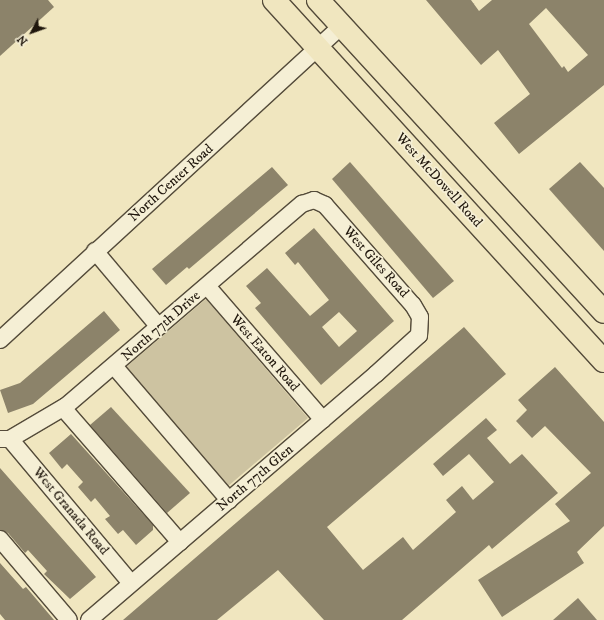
<!DOCTYPE html>
<html>
<head>
<meta charset="utf-8">
<style>
	body { margin:0 }
	#map { position:relative; width:604px; height:620px; overflow:hidden; background:#f0e6bf; font-family:"IM FELL DW Pica",serif }
	div>[style] { position:absolute }
	.green>* { inset:0; background:#cdc3a1 }
	.building>* { inset:0; background:#8c836a }
	.roads { filter:drop-shadow(1px 0 #544b3a) drop-shadow(-1px 0 #544b3a) drop-shadow(0 1px #544b3a) drop-shadow(0 -1px #544b3a) }
	.minor>* { height:16px; margin:-8px; padding:0 8px; transform-origin:8px; border-radius:8px; background:#f5efd5 }
	.primary>* { height:22px; margin:-11px; padding:0 11px; transform-origin:11px; border-radius:11px; background:#f0e6bf }
	span { translate:-50% -50%; white-space:nowrap; text-align:center; line-height:1.15; -webkit-text-stroke:3.5px #f5efd5; paint-order:stroke }
	.street-label { font-size:14px; color:#20170d }
	.north { position:absolute; left:12px; top:12px; width:40px; height:40px; -webkit-text-stroke:3px #f5efd5; paint-order:stroke; rotate:229deg; font-size:11px; font-weight:700; line-height:16px; text-align:center; color:#20170d }
	.north::after { content:''; display:block; margin:auto; width:14px; height:18px; background:#20170d; clip-path:polygon(50% 0,100% 100%,50% 72%,0 100%) }
</style>
</head>
<body>
<div id="map">
	<div class="green">
		<i style="clip-path:polygon(206px 299px,308px 418px,227px 487px,125px 368px)"></i>
	</div>
	<div class="building">
		<i style="clip-path:polygon(0 0,48px 0,54px 7px,0 56px)"></i>
		<i style="clip-path:polygon(evenodd,426px 0,471px 0,479px 11px,492px 0,604px 0,604px 85px,519px 154px,494px 123px,530px 94px,498px 50px,481px 65px,426px 0,546px 8px,588px 55px,568px 72px,564px 66px,562px 68px,529px 24px,546px 8px)"></i>
		<i style="clip-path:polygon(350px 162px,454px 281px,433px 298px,332px 179px)"></i>
		<i style="clip-path:polygon(580px 162px,604px 188px,604px 251px,549px 189px)"></i>
		<i style="clip-path:polygon(272px 167px,288px 185px,189px 269px,187px 267px,166px 285px,152px 269px)"></i>
		<i style="clip-path:polygon(evenodd,314px 228px,394px 321px,321px 385px,255px 308px,261px 303px,246px 286px,267px 268px,310px 316px,329px 300px,298px 262px,295px 265px,285px 253px,314px 228px,339px 312px,357px 331px,339px 347px,322px 327px,339px 312px)"></i>
		<i style="clip-path:polygon(104px 311px,120px 330px,33px 404px,8px 413px,0 390px,20px 383px)"></i>
		<i style="clip-path:polygon(464px 327px,506px 374px,327px 527px,363px 570px,403px 537px,413px 550px,456px 512px,446px 500px,462px 486px,473px 500px,494px 482px,469px 454px,443px 476px,433px 464px,486px 418px,497px 430px,487px 438px,510px 464px,522px 454px,558px 493px,492px 549px,489px 545px,402px 620px,324px 620px,278px 570px,217px 620px,123px 620px)"></i>
		<i style="clip-path:polygon(555px 367px,604px 422px,604px 526px,577px 552px,584px 563px,502px 617px,478px 580px,570px 521px,555px 504px,591px 473px,545px 426px,532px 438px,516px 421px,527px 410px,518px 400px)"></i>
		<i style="clip-path:polygon(111px 407px,190px 493px,167px 513px,90px 425px)"></i>
		<i style="clip-path:polygon(71px 434px,153px 525px,153px 530px,136px 545px,123px 530px,118px 534px,105px 519px,110px 516px,95px 498px,91px 502px,78px 487px,83px 482px,67px 464px,62px 469px,49px 453px)"></i>
		<i style="clip-path:polygon(0 468px,96px 577px,70px 599px,44px 574px,47px 571px,28px 550px,25px 553px,8px 533px,0 530px)"></i>
		<i style="clip-path:polygon(0 563px,23px 589px,26px 587px,54px 620px,5px 620px,0 614px)"></i>
		<i style="clip-path:polygon(578px 598px,597px 620px,553px 620px)"></i>
	</div>
	<div class="roads">
		<div class="minor">
			<i style="left:95px;top:251px;width:99px;rotate:49.9deg"></i>
			<i style="left:207px;top:286px;width:177px;rotate:49.1deg"></i>
			<i style="left:0;top:340px;width:464px;rotate:-42.6deg"></i>
			<i style="left:114px;top:366px;width:177px;rotate:49.4deg"></i>
			<i style="left:63px;top:408px;width:178px;rotate:48.9deg"></i>
			<i style="left:0;top:439px;width:10px"></i>
			<i style="left:10px;top:439px;width:65px;rotate:-30.5deg"></i>
			<i style="left:66px;top:406px;width:311px;rotate:-40.6deg"></i>
			<i style="left:302px;top:204px;width:13px;rotate:-18deg"></i>
			<i style="left:314px;top:200px;width:12px;rotate:24deg"></i>
			<i style="left:325px;top:205px;width:133px;rotate:48.7deg"></i>
			<i style="left:413px;top:305px;width:14px;rotate:60deg"></i>
			<i style="left:420px;top:317px;width:18px;rotate:93deg"></i>
			<i style="left:419px;top:335px;width:58px;rotate:137.8deg"></i>
			<i style="left:376px;top:374px;width:378px;rotate:139.4deg"></i>
			<i style="left:10px;top:439px;width:188px;rotate:50deg"></i>
			<i style="left:0;top:539px;width:106px;rotate:49.6deg"></i>
		</div>
		<div class="primary">
			<i style="left:274px;top:0;width:489px;rotate:47.6deg"></i>
			<i style="left:318px;top:0;width:423px;rotate:47.5deg"></i>
		</div>
	</div>
	<div class="street-label">
		<span style="left:439px;top:180px;rotate:48deg">West McDowell Road</span>
		<span style="left:171px;top:183px;rotate:-42deg">North Center Road</span>
		<span style="left:376px;top:262px;rotate:48deg">West Giles Road</span>
		<span style="left:161px;top:326px;rotate:-41deg">North 77th Drive</span>
		<span style="left:265px;top:353px;rotate:49deg">West Eaton Road</span>
		<span style="left:255px;top:478px;rotate:-40deg">North 77th Glen</span>
		<span style="left:71px;top:511px;rotate:50deg">West Granada Road</span>
	</div>
	<div class="north">N</div>
</div>
</body>
</html>
